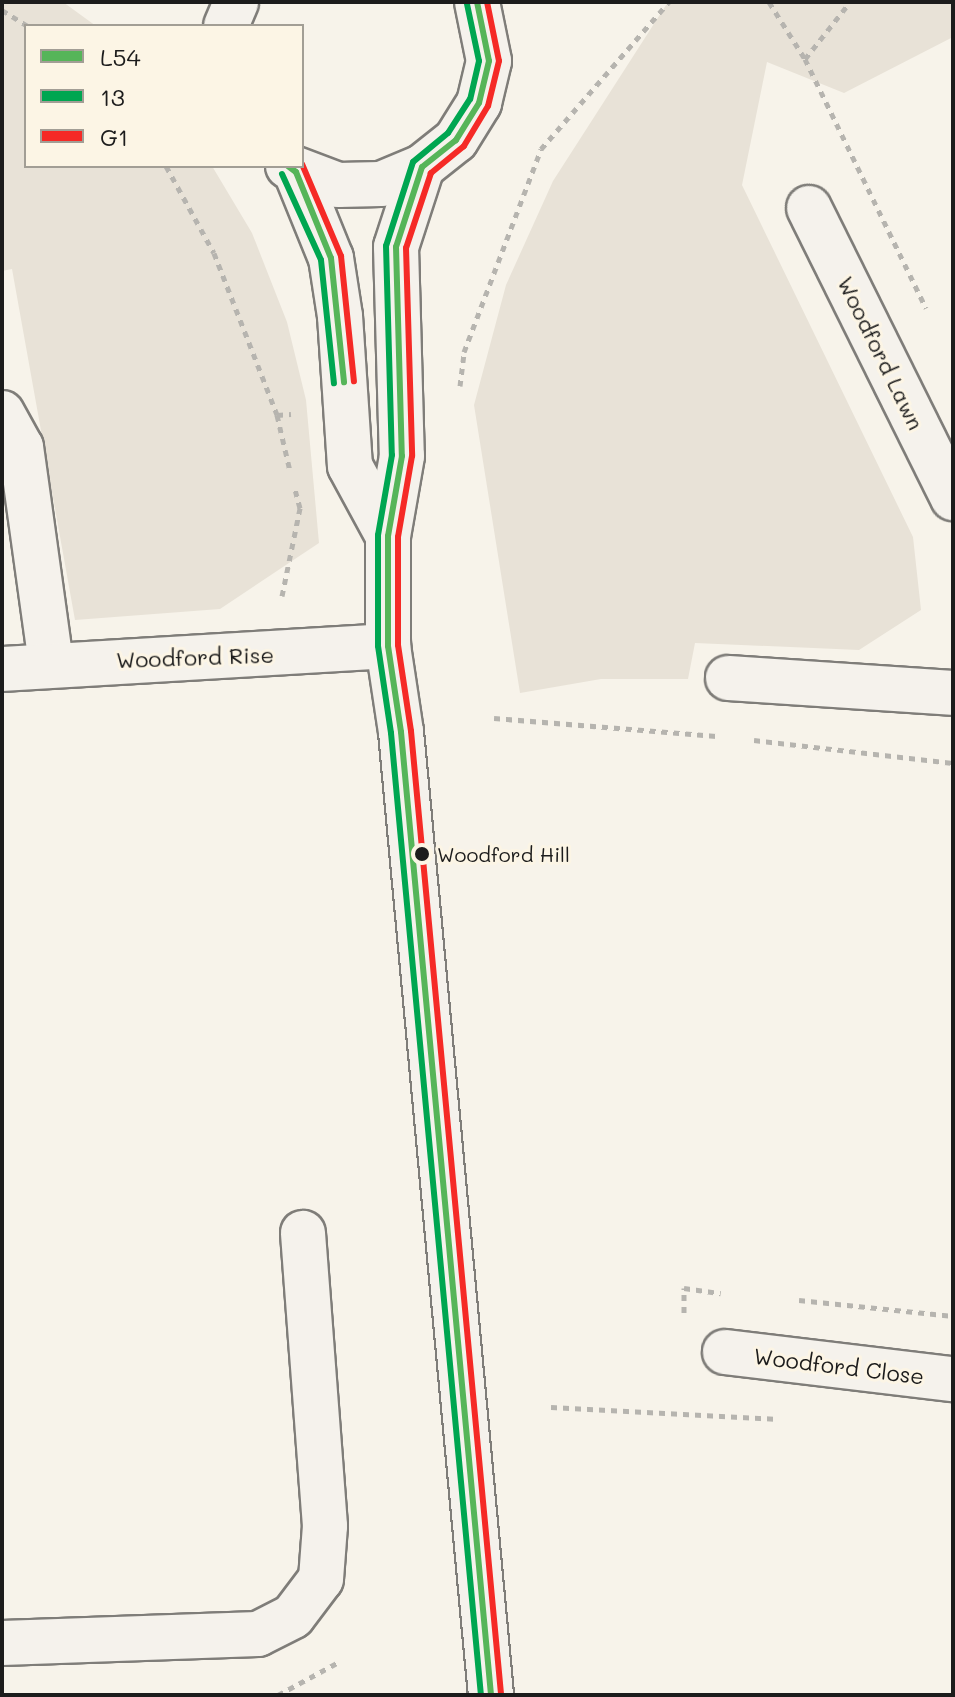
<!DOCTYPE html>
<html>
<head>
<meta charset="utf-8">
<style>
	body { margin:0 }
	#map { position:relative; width:955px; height:1697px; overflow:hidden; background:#f7f3ea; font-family:Mali,sans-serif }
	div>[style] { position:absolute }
	.green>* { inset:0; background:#e8e2d7 }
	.path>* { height:5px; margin-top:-2.5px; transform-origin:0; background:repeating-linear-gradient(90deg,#b6b4af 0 6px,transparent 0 12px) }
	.roads { filter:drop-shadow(2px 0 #7f7d79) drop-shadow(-2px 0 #7f7d79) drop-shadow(0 2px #7f7d79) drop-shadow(0 -2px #7f7d79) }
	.minor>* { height:44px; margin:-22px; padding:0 22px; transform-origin:22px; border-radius:22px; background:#f5f2ec }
	.bus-1>* { height:6px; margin:-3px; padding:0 3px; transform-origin:3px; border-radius:3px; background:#56b559 }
	.bus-2>* { height:6px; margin:-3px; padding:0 3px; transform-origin:3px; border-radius:3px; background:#00a651 }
	.bus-3>* { height:6px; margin:-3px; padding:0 3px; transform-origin:3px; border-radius:3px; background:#f52a26 }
	.dots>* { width:22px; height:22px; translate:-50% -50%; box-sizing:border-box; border:4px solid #fcf5e5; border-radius:50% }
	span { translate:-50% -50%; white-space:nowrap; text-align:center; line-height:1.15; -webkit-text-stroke:6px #fcf5e5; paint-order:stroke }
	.bus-label { font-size:20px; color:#1c1c1c }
	.left { translate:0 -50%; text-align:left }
	.street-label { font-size:22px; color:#1c1c1c }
	.frame { position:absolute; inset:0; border:4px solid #1c1c1c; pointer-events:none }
	.legend { position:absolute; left:24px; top:24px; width:280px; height:144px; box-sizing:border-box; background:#fcf5e5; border:2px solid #a29e95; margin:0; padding:10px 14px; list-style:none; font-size:24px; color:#1c1c1c }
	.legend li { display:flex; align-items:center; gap:16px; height:40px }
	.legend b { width:40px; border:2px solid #a29e95 }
</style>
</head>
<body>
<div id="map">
	<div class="green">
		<i style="clip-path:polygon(2px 2px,63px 2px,96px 26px,26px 26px,26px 166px,212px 166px,252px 233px,287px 322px,306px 400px,319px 543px,220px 609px,75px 620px,12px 269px,2px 271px)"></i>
		<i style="clip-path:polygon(668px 2px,953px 2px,953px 37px,844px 93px,767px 62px,742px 185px,913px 537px,921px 610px,859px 650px,695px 643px,688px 679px,601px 679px,520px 693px,474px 405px,506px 285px,553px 181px)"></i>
	</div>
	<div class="path">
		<i style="left:769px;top:2px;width:67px;rotate:57.7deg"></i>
		<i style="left:805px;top:59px;width:277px;rotate:64.1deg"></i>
		<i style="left:2px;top:10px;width:31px;rotate:32deg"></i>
		<i style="left:805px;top:59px;width:73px;rotate:-51.7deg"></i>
		<i style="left:166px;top:166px;width:99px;rotate:61.1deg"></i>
		<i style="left:214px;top:253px;width:174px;rotate:68.7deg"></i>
		<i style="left:277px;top:415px;width:57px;rotate:76.9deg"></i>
		<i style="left:460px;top:386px;width:34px;rotate:-83deg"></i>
		<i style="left:464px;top:352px;width:217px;rotate:-69.2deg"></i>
		<i style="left:541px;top:149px;width:195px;rotate:-49deg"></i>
		<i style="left:277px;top:415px;width:14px;rotate:-4deg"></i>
		<i style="left:282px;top:596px;width:90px;rotate:-78.4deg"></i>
		<i style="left:300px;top:508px;width:20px;rotate:-105deg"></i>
		<i style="left:494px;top:718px;width:223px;rotate:4.6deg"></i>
		<i style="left:754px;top:740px;width:200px;rotate:6.6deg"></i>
		<i style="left:799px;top:1300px;width:155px;rotate:5.9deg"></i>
		<i style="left:684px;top:1313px;width:25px;rotate:-90deg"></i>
		<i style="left:684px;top:1288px;width:37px;rotate:8deg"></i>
		<i style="left:551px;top:1407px;width:227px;rotate:3deg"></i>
		<i style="left:278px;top:1695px;width:67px;rotate:-28.5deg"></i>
	</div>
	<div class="roads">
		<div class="minor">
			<i style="left:226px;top:26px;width:26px;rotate:-67deg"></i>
			<i style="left:288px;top:166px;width:53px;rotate:20.8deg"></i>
			<i style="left:338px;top:185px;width:43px;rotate:-1.3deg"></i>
			<i style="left:381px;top:184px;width:44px;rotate:-22.5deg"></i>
			<i style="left:422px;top:167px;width:43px;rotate:-38.5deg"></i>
			<i style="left:456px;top:140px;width:44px;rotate:-58.1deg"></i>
			<i style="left:479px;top:103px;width:43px;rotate:-76.6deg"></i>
			<i style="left:489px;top:61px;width:60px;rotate:-101.5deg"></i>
			<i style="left:422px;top:167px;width:84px;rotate:108deg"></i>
			<i style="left:396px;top:247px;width:209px;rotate:88.4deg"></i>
			<i style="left:402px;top:456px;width:81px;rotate:99.9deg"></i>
			<i style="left:388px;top:536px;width:110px;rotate:90deg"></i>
			<i style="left:388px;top:646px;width:87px;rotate:81.4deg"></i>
			<i style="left:401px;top:732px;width:967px;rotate:84.66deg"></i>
			<i style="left:296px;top:172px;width:93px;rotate:67.9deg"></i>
			<i style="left:331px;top:258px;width:59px;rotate:81.2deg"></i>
			<i style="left:340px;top:316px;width:150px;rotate:86.2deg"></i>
			<i style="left:350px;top:466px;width:80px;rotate:61.5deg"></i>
			<i style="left:809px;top:208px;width:324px;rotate:63.6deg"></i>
			<i style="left:2px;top:413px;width:39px;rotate:61deg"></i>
			<i style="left:21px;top:447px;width:218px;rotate:82.1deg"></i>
			<i style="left:2px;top:669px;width:387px;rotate:-3.4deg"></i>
			<i style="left:728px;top:678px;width:225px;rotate:3.8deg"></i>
			<i style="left:725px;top:1352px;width:230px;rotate:6.8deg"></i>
			<i style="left:2px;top:1643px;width:256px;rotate:-2deg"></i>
			<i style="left:258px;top:1634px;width:39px;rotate:-27deg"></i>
			<i style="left:293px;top:1616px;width:46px;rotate:-52.9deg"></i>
			<i style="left:321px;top:1579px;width:53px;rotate:-85.7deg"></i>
			<i style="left:325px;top:1526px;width:294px;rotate:-94.3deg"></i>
		</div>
	</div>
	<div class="bus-1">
		<i style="left:477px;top:2px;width:60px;rotate:78.5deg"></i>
		<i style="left:489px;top:61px;width:43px;rotate:103.4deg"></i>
		<i style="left:479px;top:103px;width:44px;rotate:121.9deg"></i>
		<i style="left:456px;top:140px;width:43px;rotate:141.5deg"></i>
		<i style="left:422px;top:167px;width:84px;rotate:108deg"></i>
		<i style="left:396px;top:247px;width:209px;rotate:88.4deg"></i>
		<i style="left:402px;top:456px;width:81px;rotate:99.9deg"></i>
		<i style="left:388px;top:536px;width:110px;rotate:90deg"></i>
		<i style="left:388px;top:646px;width:87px;rotate:81.4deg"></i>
		<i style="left:401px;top:732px;width:967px;rotate:84.66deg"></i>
		<i style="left:288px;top:166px;width:10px;rotate:37deg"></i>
		<i style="left:296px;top:172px;width:93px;rotate:67.9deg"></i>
		<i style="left:331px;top:258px;width:125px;rotate:84deg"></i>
	</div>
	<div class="bus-2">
		<i style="left:467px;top:4px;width:58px;rotate:78.1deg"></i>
		<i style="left:479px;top:61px;width:39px;rotate:103deg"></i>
		<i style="left:470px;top:99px;width:40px;rotate:122.9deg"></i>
		<i style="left:448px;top:133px;width:45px;rotate:140.4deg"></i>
		<i style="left:413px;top:162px;width:88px;rotate:107.8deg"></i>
		<i style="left:386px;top:246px;width:209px;rotate:88.4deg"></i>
		<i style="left:392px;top:455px;width:81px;rotate:99.9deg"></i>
		<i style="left:378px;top:535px;width:111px;rotate:90deg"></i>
		<i style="left:378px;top:646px;width:88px;rotate:81.5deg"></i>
		<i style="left:391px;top:733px;width:966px;rotate:84.66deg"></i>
		<i style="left:282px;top:174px;width:94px;rotate:65.6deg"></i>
		<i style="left:321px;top:260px;width:124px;rotate:84deg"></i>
	</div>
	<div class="bus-3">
		<i style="left:487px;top:2px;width:60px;rotate:78.5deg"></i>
		<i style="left:499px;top:61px;width:46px;rotate:103.7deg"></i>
		<i style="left:488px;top:106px;width:47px;rotate:121deg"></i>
		<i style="left:464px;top:146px;width:43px;rotate:140.7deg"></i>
		<i style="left:431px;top:173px;width:79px;rotate:108.4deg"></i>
		<i style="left:406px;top:248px;width:208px;rotate:88.3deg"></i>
		<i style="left:412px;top:456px;width:82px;rotate:99.8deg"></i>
		<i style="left:398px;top:537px;width:108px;rotate:90deg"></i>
		<i style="left:398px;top:645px;width:87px;rotate:81.4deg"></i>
		<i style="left:411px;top:731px;width:967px;rotate:84.66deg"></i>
		<i style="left:302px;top:164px;width:100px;rotate:67deg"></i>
		<i style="left:341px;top:256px;width:126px;rotate:84.1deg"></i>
	</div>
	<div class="dots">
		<i style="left:422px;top:854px;background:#1c1c1c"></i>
	</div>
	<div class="bus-label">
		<span class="left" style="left:437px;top:854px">Woodford Hill</span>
	</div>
	<div class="street-label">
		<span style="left:881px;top:353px;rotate:64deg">Woodford Lawn</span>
		<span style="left:195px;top:657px;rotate:-2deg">Woodford Rise</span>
		<span style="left:839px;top:1366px;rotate:7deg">Woodford Close</span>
	</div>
	<div class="frame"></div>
	<ul class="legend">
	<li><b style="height:10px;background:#56b559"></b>L54</li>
	<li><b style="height:10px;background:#00a651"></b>13</li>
	<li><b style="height:10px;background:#f52a26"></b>G1</li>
	</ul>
</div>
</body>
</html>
